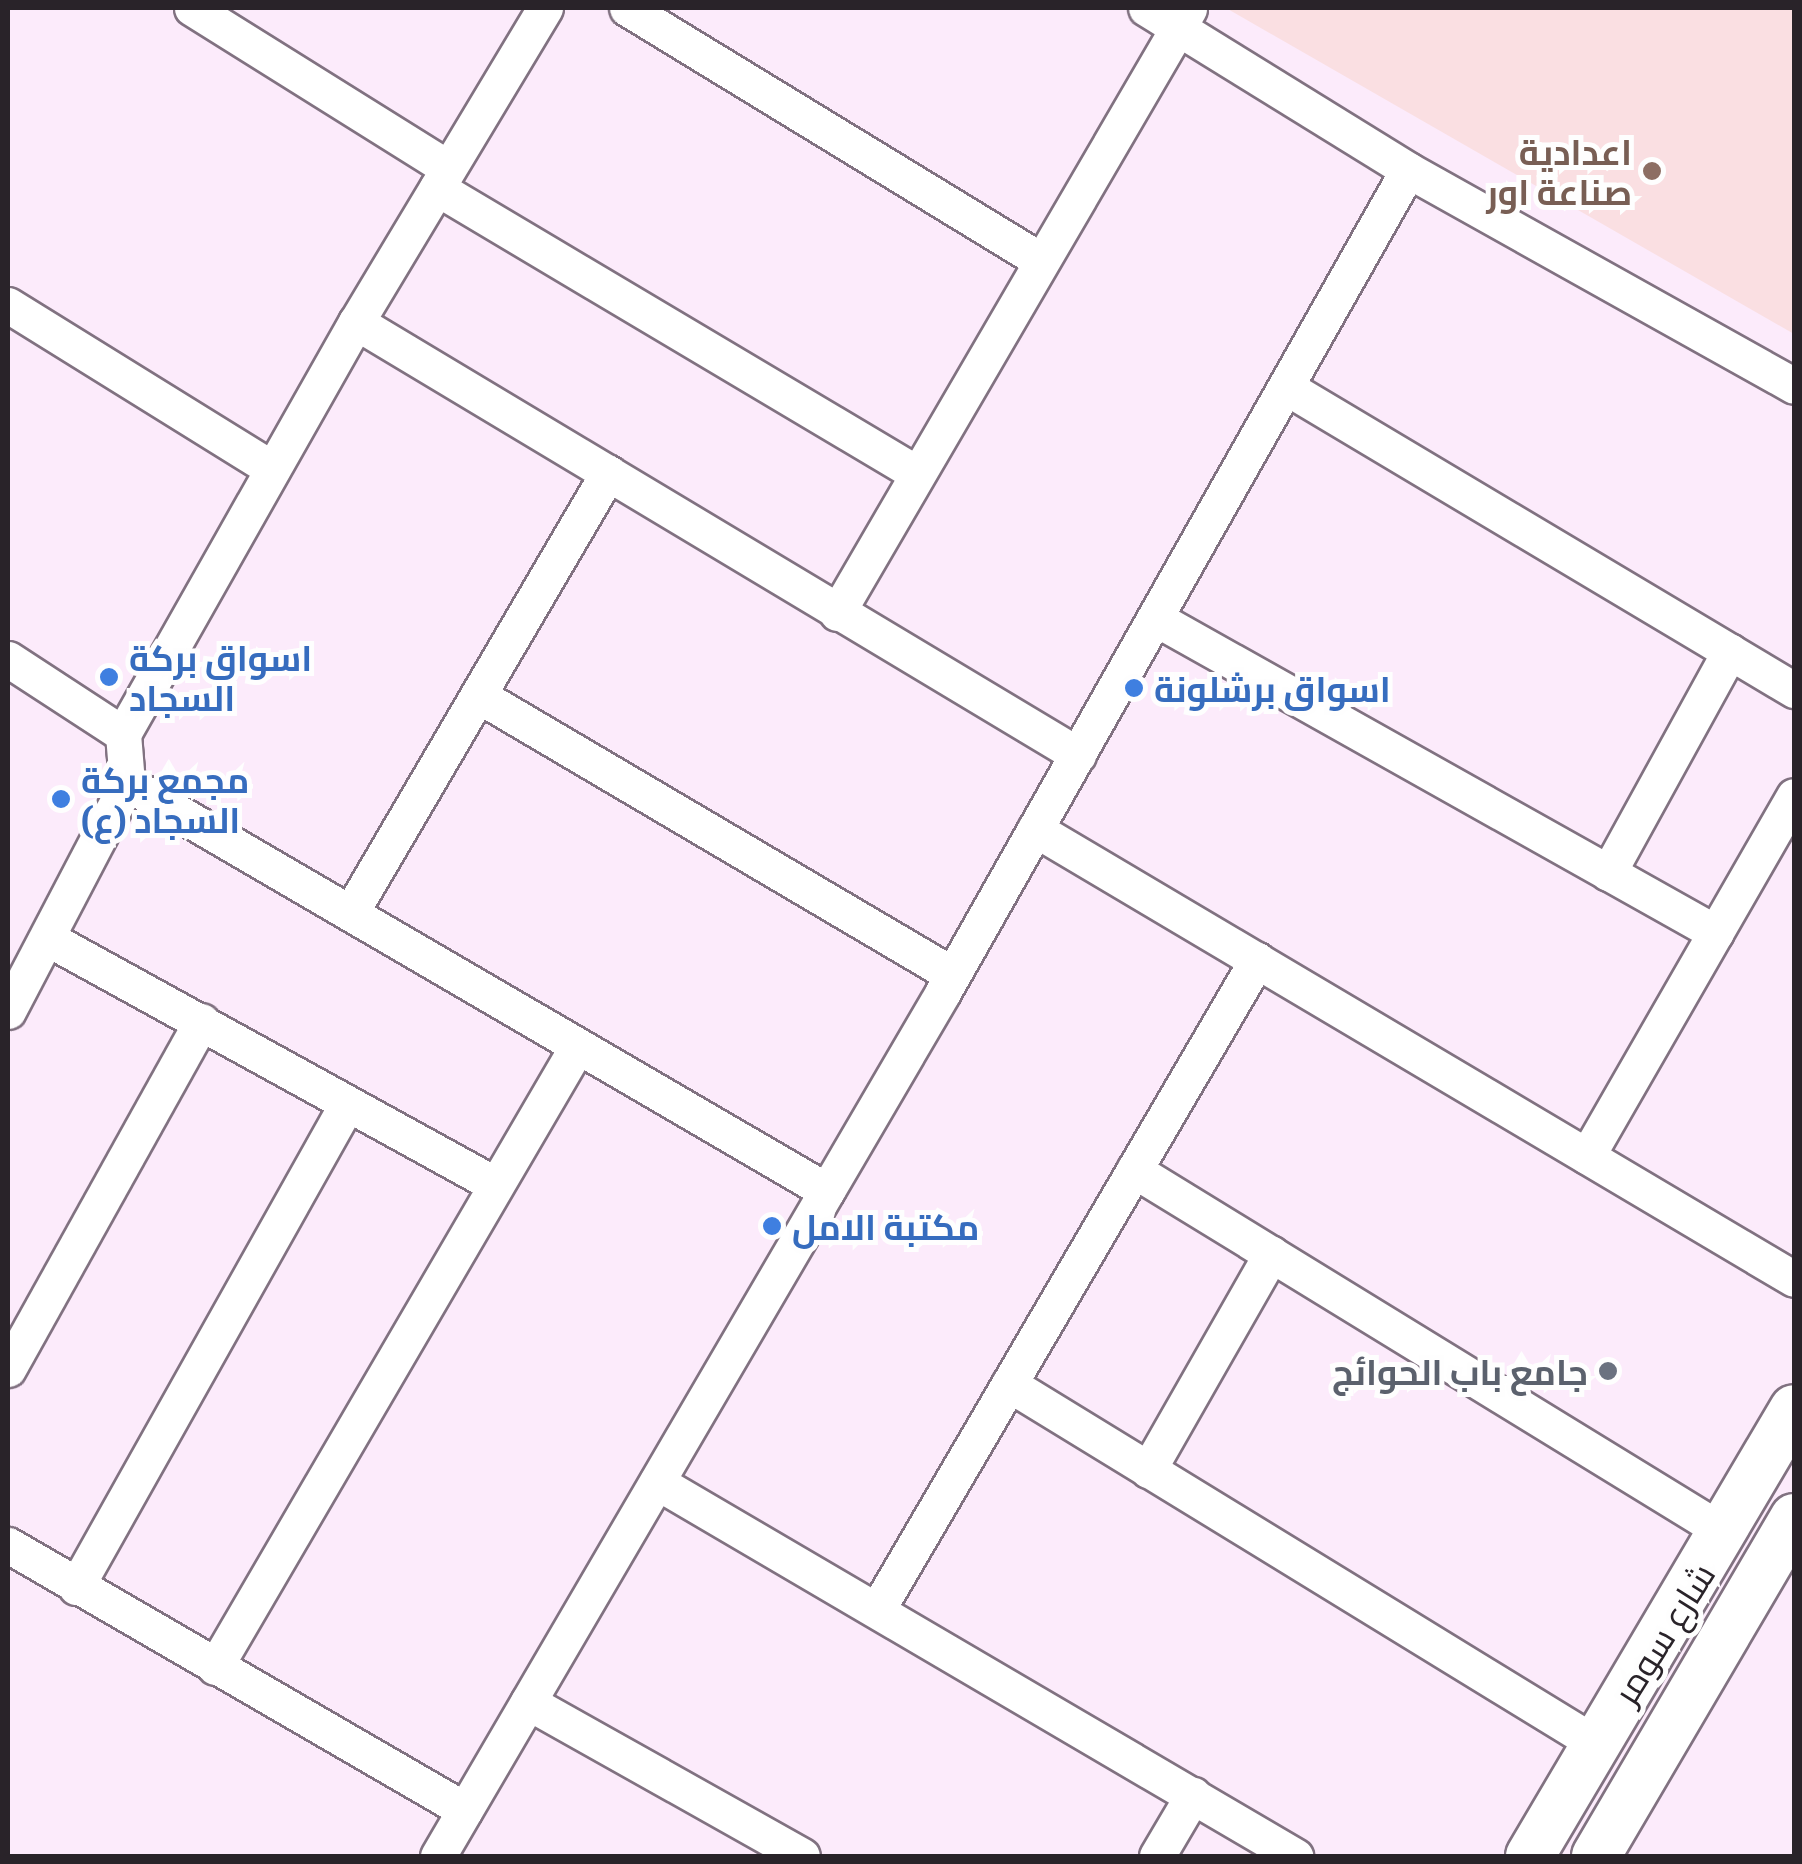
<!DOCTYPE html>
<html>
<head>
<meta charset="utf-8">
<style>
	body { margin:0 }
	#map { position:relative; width:1802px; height:1864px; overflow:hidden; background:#fcebfb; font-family:"Exo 2",Cairo,sans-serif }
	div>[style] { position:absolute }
	.education>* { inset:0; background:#fadfe2 }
	.roads { filter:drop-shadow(2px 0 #817281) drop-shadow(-2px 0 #817281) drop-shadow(0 2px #817281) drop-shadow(0 -2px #817281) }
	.street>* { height:35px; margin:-17.5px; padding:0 17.5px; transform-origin:17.5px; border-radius:17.5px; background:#fff }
	.secondary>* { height:48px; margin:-24px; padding:0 24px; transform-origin:24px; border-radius:24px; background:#fff }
	.dots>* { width:28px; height:28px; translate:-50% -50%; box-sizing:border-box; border:5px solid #fefefe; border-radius:50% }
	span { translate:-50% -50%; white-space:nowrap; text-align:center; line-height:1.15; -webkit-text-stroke:10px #fefefe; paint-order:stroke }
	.education-label { font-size:35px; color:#785e54; font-weight:700 }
	.right { translate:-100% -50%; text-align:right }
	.shop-label { font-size:35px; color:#366cbe; font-weight:700 }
	.left { translate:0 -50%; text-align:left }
	.worship-label { font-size:35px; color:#5b616d; font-weight:700 }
	.street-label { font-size:35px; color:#292329 }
	.frame { position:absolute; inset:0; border:10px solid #292329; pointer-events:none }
</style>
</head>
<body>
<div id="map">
	<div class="education">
		<i style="clip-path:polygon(1226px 8px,1794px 8px,1794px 334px)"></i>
	</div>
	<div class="roads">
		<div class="street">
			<i style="left:192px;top:8px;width:302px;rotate:32deg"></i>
			<i style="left:545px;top:8px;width:366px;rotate:121deg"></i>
			<i style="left:356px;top:322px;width:473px;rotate:119.5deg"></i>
			<i style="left:123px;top:734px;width:49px;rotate:85.3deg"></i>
			<i style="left:127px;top:783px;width:810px;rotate:30.24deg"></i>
			<i style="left:627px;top:8px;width:485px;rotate:31.4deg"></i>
			<i style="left:1146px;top:8px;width:308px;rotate:31.7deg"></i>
			<i style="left:1408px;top:170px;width:442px;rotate:29.2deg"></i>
			<i style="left:437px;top:188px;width:557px;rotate:30.75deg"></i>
			<i style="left:8px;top:305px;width:311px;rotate:31.8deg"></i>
			<i style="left:356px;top:322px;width:842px;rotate:30.95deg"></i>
			<i style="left:1286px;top:387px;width:592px;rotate:30.81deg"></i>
			<i style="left:837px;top:613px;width:699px;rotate:-59.77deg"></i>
			<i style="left:1155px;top:618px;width:643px;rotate:29.31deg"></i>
			<i style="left:8px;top:659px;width:137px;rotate:33.1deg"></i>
			<i style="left:478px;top:695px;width:551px;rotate:30.52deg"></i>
			<i style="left:1035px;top:829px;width:882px;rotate:30.66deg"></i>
			<i style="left:1608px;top:873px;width:253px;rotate:-61.2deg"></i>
			<i style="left:351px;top:912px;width:509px;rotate:-59.65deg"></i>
			<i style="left:47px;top:938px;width:512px;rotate:28.82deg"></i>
			<i style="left:8px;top:1011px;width:257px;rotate:-62.4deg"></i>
			<i style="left:1587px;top:1156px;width:415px;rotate:-60.1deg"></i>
			<i style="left:1134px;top:1170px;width:692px;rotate:31.53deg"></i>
			<i style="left:8px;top:1369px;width:398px;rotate:-60.9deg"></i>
			<i style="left:1009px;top:1384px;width:687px;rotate:31.49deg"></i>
			<i style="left:1148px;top:1470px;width:249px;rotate:-60.3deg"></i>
			<i style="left:657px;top:1482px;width:740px;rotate:30.38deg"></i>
			<i style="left:8px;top:1545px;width:528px;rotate:30.11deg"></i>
			<i style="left:76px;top:1587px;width:554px;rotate:-60.7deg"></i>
			<i style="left:877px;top:1610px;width:753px;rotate:-59.69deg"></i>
			<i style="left:215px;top:1667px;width:718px;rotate:-59.72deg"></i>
			<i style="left:528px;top:1702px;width:314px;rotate:29.3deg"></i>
			<i style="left:438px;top:1856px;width:1001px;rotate:-59.69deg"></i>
			<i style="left:943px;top:992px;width:944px;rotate:-60.5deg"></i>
			<i style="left:1157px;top:1856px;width:71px;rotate:-59.5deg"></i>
		</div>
		<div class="secondary">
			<i style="left:1530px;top:1856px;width:519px;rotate:-59.43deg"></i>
			<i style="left:1596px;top:1856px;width:392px;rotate:-59.6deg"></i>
		</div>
	</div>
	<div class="dots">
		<i style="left:1652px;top:171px;background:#8d6e63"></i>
		<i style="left:109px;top:677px;background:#3f7fe0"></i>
		<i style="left:1134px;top:688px;background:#3f7fe0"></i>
		<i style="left:61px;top:799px;background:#3f7fe0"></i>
		<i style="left:772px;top:1226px;background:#3f7fe0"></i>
		<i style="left:1608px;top:1371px;background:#6b7280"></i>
	</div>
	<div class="education-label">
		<span class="right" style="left:1632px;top:171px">اعدادية<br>صناعة اور</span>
	</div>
	<div class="shop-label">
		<span class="left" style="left:129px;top:677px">اسواق بركة<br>السجاد</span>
		<span class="left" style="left:1154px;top:688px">اسواق برشلونة</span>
		<span class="left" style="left:81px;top:799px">مجمع بركة<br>السجاد (ع)</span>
		<span class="left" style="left:792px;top:1226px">مكتبة الامل</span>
	</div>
	<div class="worship-label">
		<span class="right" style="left:1588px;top:1371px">جامع باب الحوائج</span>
	</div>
	<div class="street-label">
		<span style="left:1663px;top:1633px;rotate:-58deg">شارع سومر</span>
	</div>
	<div class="frame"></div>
</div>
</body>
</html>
